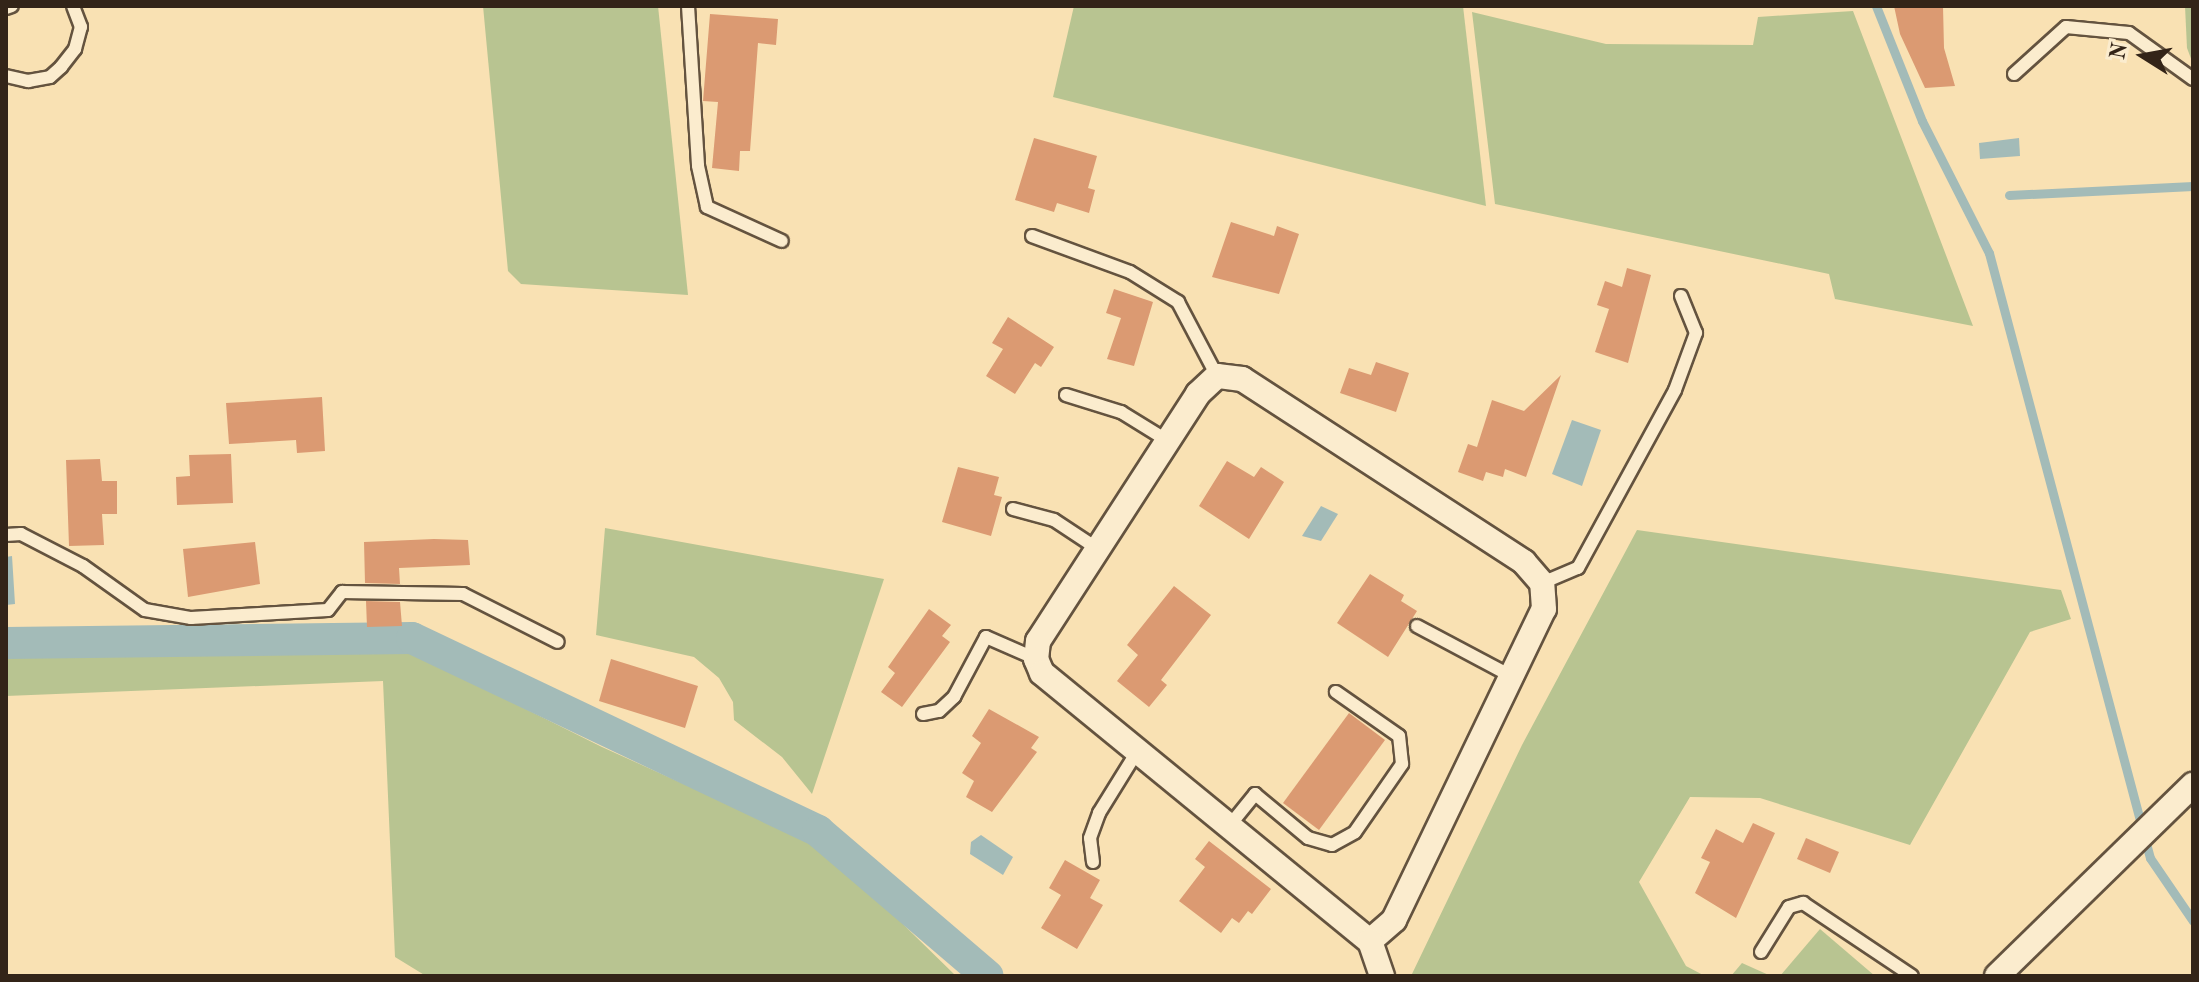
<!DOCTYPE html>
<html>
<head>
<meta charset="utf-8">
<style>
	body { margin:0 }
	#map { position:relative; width:2199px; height:982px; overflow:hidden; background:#f9e1b3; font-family:"Old Standard TT",serif }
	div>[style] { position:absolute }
	.green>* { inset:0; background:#b8c491 }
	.water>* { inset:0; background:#a3bbb8 }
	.stream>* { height:9px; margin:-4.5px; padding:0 4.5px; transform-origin:4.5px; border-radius:4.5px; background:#a3bbb8 }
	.canal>* { height:32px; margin:-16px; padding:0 16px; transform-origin:16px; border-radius:16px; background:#a3bbb8 }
	.building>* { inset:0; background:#db9a72 }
	.roads { filter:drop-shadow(2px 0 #64533f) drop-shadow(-2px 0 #64533f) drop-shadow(0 2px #64533f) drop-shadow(0 -2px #64533f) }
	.lane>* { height:12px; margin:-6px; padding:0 6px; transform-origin:6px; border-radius:6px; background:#fbecce }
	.street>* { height:24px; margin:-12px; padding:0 12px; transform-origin:12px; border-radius:12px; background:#fbecce }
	span { translate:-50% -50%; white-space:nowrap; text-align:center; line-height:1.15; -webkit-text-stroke:8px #fbecce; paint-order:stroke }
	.frame { position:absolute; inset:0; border:8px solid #332418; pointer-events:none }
	.north { position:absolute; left:2103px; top:16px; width:80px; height:80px; -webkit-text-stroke:6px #fbecce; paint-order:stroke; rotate:281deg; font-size:22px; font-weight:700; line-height:32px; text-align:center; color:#332418 }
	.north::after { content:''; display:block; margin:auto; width:28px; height:36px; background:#332418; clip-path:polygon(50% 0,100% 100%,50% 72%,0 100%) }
</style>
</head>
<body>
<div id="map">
	<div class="green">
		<i style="clip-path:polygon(483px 6px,658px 6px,688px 295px,521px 284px,508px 271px)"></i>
		<i style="clip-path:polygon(1074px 6px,1463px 6px,1486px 206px,1053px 97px)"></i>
		<i style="clip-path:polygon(2185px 6px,2193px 6px,2193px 64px,2187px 48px)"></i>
		<i style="clip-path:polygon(1853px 11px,1973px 326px,1835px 299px,1829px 274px,1495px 204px,1472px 12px,1606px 44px,1753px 45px,1758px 17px)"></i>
		<i style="clip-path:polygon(605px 528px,884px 579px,812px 794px,782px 757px,734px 720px,733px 702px,719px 678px,694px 657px,596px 635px)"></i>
		<i style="clip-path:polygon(1637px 530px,2061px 590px,2071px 619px,2030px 632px,1910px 845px,1760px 798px,1690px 797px,1639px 882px,1686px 966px,1705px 976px,1411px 976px,1522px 745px)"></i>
		<i style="clip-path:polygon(403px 648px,602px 747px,825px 848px,956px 976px,426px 976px,395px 957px,383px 681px,6px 696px,6px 650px)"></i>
		<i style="clip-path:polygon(1820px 929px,1875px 976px,1780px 976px)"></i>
		<i style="clip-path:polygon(1742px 963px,1771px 976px,1731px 976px)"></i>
	</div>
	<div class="water">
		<i style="clip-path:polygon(2019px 138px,2020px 156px,1980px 159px,1979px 143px)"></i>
		<i style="clip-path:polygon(1572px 420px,1601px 430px,1582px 486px,1552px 474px)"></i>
		<i style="clip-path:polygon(1321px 506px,1338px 514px,1321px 541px,1302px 536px)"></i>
		<i style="clip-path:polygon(12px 556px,15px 604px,6px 605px,6px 557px)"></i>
		<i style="clip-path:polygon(981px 835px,1013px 857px,1003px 875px,970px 854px,971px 842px)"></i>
	</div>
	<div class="stream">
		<i style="left:1876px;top:6px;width:124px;rotate:68.2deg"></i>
		<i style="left:1922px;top:121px;width:148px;rotate:63.1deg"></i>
		<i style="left:1989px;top:253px;width:626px;rotate:75.1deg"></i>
		<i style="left:2150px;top:858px;width:76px;rotate:55.7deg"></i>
		<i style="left:2009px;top:195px;width:184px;rotate:-2.8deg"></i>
	</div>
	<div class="canal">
		<i style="left:6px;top:643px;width:406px;rotate:-0.7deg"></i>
		<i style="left:412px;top:638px;width:450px;rotate:25.4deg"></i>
		<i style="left:818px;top:831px;width:223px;rotate:40.5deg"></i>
	</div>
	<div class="building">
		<i style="clip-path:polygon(1894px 6px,1943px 6px,1944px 48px,1955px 86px,1925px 88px,1900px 34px)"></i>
		<i style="clip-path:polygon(710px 14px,778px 19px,776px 45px,758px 43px,750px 151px,740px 151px,739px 171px,712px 168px,718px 102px,703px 101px)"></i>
		<i style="clip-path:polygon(1034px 138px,1097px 156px,1088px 188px,1095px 190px,1089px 213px,1057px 203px,1054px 212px,1015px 200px)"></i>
		<i style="clip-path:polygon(1231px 222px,1274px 236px,1277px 226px,1299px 234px,1279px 294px,1212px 277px)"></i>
		<i style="clip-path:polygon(1627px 268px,1651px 275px,1628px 363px,1595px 352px,1609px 309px,1597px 305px,1605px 281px,1622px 287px)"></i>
		<i style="clip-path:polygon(1114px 289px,1153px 302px,1134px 366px,1107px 359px,1121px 318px,1106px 313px)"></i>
		<i style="clip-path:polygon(1008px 317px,1054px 347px,1041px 367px,1035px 363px,1015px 394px,986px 376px,1003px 349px,992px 343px)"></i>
		<i style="clip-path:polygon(1376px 362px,1409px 373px,1396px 412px,1340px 393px,1349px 368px,1371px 375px)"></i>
		<i style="clip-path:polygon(1561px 375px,1526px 477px,1505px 469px,1503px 477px,1486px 472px,1483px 481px,1458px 472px,1468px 444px,1477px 447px,1492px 400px,1524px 411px)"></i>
		<i style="clip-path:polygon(322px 397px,325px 451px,297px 453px,296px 440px,229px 444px,226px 403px)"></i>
		<i style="clip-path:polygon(231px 454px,233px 503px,177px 505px,176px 477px,190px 476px,189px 455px)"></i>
		<i style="clip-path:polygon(100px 459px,102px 481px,117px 481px,117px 514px,102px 514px,104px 545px,69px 546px,66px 460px)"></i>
		<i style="clip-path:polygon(1227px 461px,1254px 477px,1261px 467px,1284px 482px,1249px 539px,1199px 506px)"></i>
		<i style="clip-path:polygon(958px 467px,999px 477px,994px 495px,1002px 497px,991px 536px,942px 522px)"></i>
		<i style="clip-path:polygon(434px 539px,468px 540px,470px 565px,399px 568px,400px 584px,365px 583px,364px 542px)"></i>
		<i style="clip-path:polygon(255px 542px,260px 584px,188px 597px,183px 549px)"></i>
		<i style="clip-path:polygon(1370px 574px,1404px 595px,1401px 601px,1417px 611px,1388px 657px,1337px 623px)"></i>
		<i style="clip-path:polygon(1174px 586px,1211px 615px,1161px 680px,1167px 685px,1149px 707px,1117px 681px,1138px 655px,1127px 645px)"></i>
		<i style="clip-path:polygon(366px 601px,400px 602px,402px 626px,367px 627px)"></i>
		<i style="clip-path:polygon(929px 609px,951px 625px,942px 636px,950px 642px,902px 707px,881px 692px,895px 673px,888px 667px)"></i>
		<i style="clip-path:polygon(611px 659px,698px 686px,685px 728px,599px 701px)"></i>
		<i style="clip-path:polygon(989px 709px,1039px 737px,1031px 748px,1037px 752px,992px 812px,966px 797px,974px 781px,962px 773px,981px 743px,972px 736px)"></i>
		<i style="clip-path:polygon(1349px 713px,1385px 740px,1319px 830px,1283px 803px)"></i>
		<i style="clip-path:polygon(1753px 823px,1775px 833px,1736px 918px,1695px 893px,1710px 862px,1701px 858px,1716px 829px,1743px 843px)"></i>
		<i style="clip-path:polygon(1806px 838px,1839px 852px,1830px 873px,1797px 859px)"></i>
		<i style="clip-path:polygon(1209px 841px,1271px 889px,1252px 914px,1248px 911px,1239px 923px,1232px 918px,1221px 933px,1179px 901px,1205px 867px,1195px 859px)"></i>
		<i style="clip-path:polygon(1065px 860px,1100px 880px,1090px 898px,1103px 905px,1077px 949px,1041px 928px,1061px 895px,1049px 888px)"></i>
	</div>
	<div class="roads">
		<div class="lane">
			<i style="left:688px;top:6px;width:160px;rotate:86.4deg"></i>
			<i style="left:698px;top:166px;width:42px;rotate:77.6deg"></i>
			<i style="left:707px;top:207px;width:82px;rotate:24.4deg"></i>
			<i style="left:6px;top:8px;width:6px;rotate:-18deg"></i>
			<i style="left:2014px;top:74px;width:70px;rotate:-42.1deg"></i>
			<i style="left:2066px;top:27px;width:63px;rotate:5.4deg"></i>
			<i style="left:2129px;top:33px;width:79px;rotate:35.7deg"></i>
			<i style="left:6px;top:76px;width:23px;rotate:13deg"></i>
			<i style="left:28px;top:81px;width:22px;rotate:-10deg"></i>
			<i style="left:50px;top:77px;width:15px;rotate:-42deg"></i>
			<i style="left:61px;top:67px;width:23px;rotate:-52deg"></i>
			<i style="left:75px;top:49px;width:23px;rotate:-75deg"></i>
			<i style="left:81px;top:27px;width:22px;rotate:-111deg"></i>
			<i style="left:1032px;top:236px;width:104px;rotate:20.2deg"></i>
			<i style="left:1130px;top:272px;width:57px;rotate:32deg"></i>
			<i style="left:1178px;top:302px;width:84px;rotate:62.2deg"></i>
			<i style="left:1066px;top:395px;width:58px;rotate:17.2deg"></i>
			<i style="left:1121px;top:412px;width:55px;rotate:31.7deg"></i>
			<i style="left:1013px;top:509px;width:42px;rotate:15deg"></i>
			<i style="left:1054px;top:520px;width:53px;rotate:33.4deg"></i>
			<i style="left:6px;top:535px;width:15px;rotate:-4deg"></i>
			<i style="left:21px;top:534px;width:70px;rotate:27.3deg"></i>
			<i style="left:83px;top:566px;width:76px;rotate:35.4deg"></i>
			<i style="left:145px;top:610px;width:47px;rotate:9.9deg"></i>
			<i style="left:191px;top:618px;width:137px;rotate:-3.3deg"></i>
			<i style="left:328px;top:610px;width:23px;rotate:-52deg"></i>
			<i style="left:342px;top:592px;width:121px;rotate:0.9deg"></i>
			<i style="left:463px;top:594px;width:106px;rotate:26.8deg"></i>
			<i style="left:1542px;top:583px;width:39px;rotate:-23deg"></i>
			<i style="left:1578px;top:568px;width:203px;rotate:-61.4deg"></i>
			<i style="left:1675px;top:390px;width:61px;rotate:-69.8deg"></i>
			<i style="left:1696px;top:333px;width:40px;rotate:-112deg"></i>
			<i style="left:1417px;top:626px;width:106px;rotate:28deg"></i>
			<i style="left:923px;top:714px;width:16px;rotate:-11deg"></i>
			<i style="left:939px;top:711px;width:21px;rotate:-43deg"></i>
			<i style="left:954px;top:697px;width:68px;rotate:-61.9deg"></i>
			<i style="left:986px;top:637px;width:55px;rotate:23.7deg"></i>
			<i style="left:1230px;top:825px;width:40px;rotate:-51deg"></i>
			<i style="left:1255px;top:794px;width:69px;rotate:39.7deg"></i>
			<i style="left:1308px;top:838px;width:25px;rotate:16deg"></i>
			<i style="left:1332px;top:845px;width:26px;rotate:-29deg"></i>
			<i style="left:1355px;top:832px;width:83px;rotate:-55.3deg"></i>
			<i style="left:1402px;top:764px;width:28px;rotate:-96deg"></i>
			<i style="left:1399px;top:736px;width:77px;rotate:-145.1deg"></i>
			<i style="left:1093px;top:862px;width:24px;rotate:-97deg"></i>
			<i style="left:1090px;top:838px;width:27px;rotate:-70deg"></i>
			<i style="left:1099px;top:813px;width:74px;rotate:-58.2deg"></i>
			<i style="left:1761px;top:952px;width:53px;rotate:-58.1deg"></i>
			<i style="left:1789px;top:907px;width:15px;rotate:-16deg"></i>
			<i style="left:1803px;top:903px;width:131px;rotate:33.8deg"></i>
		</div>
		<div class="street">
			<i style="left:1370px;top:941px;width:32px;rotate:-41deg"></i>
			<i style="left:1394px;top:920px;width:345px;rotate:-64.3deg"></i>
			<i style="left:1544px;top:609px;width:26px;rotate:-94deg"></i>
			<i style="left:1542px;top:583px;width:28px;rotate:-131deg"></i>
			<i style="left:1524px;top:562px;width:336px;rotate:-147deg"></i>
			<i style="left:1242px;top:379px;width:25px;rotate:-173deg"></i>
			<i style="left:1217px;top:376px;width:26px;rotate:137deg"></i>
			<i style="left:1198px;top:394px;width:294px;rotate:122.9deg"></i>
			<i style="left:1038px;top:641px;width:18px;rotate:96deg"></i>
			<i style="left:1036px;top:659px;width:15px;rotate:67deg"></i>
			<i style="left:1042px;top:673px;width:424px;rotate:39.3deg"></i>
			<i style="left:1370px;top:941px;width:37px;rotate:71deg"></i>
			<i style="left:1997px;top:976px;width:274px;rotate:-44.3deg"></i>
		</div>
	</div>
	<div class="frame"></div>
	<div class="north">N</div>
</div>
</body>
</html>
